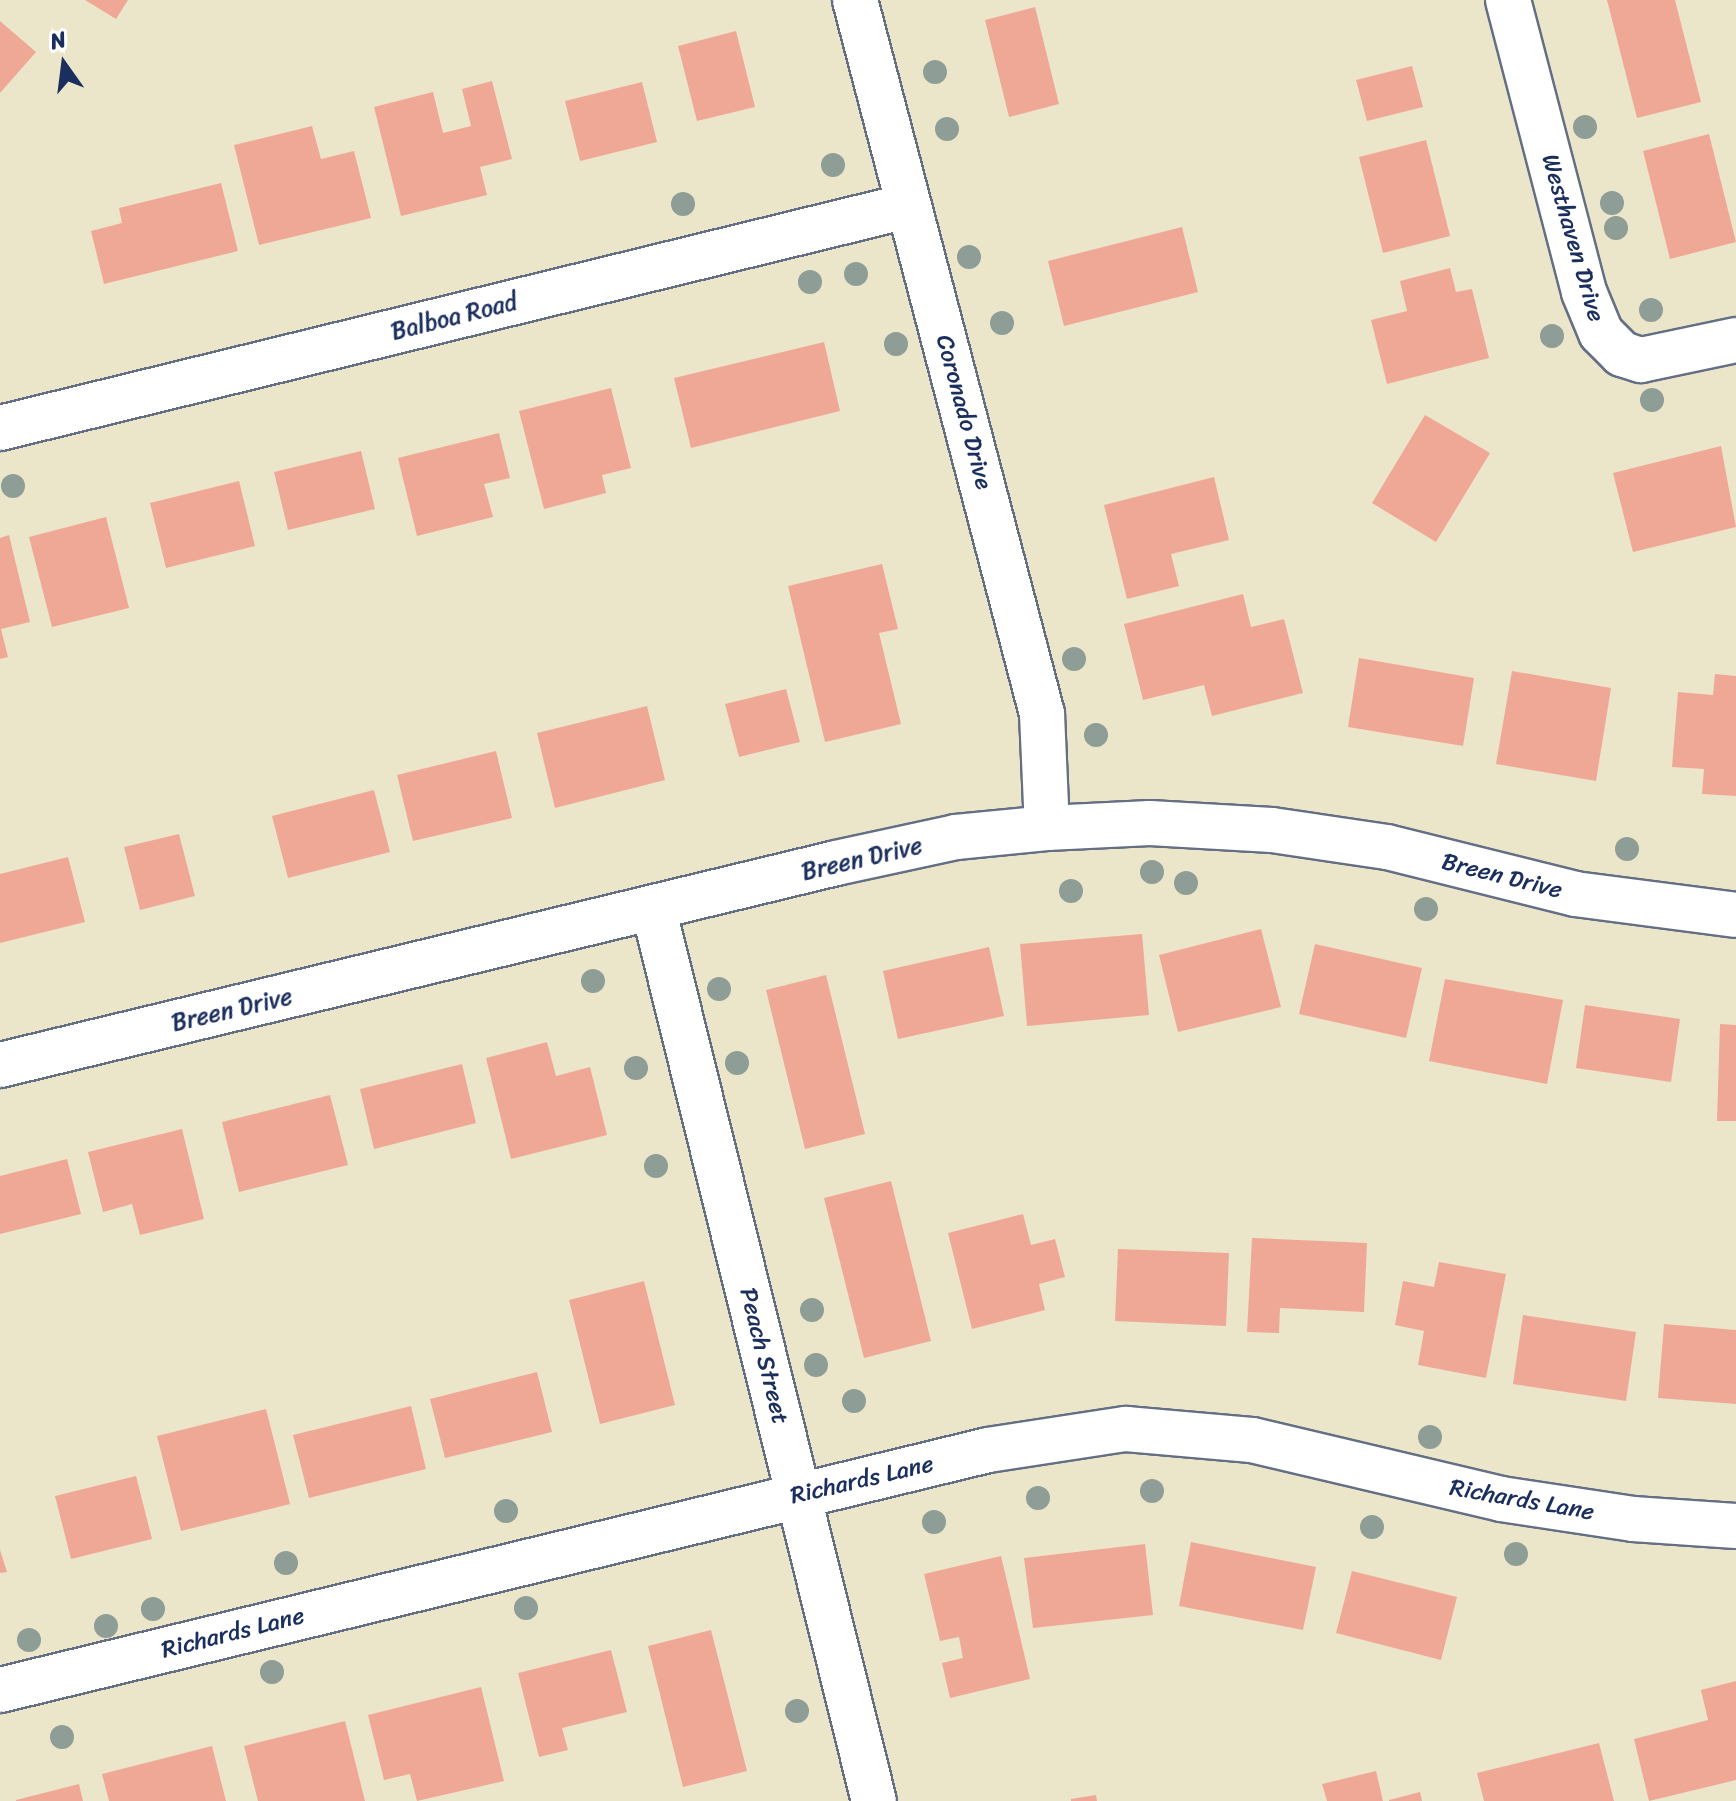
<!DOCTYPE html>
<html>
<head>
<meta charset="utf-8">
<style>
	body { margin:0 }
	#map { position:relative; width:1736px; height:1801px; overflow:hidden; background:#ebe6ca; font-family:Sriracha,sans-serif }
	div>[style] { position:absolute }
	.building>* { inset:0; background:#f0a896 }
	.roads { filter:drop-shadow(2px 0 #646f84) drop-shadow(-2px 0 #646f84) drop-shadow(0 2px #646f84) drop-shadow(0 -2px #646f84) }
	.minor>* { height:44px; margin:-22px; padding:0 22px; transform-origin:22px; border-radius:22px; background:#fff }
	.trees>* { width:24px; height:24px; margin:-12px; border-radius:50%; background:#8e9d95 }
	span { translate:-50% -50%; white-space:nowrap; text-align:center; line-height:1.15; -webkit-text-stroke:8px #fff; paint-order:stroke }
	.street-label { font-size:24px; color:#1b2f5e }
	.north { position:absolute; left:24px; top:24px; width:80px; height:80px; -webkit-text-stroke:6px #fff; paint-order:stroke; rotate:346deg; font-size:22px; font-weight:700; line-height:32px; text-align:center; color:#1b2f5e }
	.north::after { content:''; display:block; margin:auto; width:28px; height:36px; background:#1b2f5e; clip-path:polygon(50% 0,100% 100%,50% 72%,0 100%) }
</style>
</head>
<body>
<div id="map">
	<div class="building">
		<i style="clip-path:polygon(85px 0,128px 0,116px 19px)"></i>
		<i style="clip-path:polygon(1607px 0,1675px 0,1701px 102px,1637px 118px)"></i>
		<i style="clip-path:polygon(1035px 7px,1059px 104px,1009px 117px,985px 20px)"></i>
		<i style="clip-path:polygon(0 21px,36px 52px,0 93px)"></i>
		<i style="clip-path:polygon(736px 31px,755px 107px,697px 121px,678px 46px)"></i>
		<i style="clip-path:polygon(1412px 66px,1423px 107px,1367px 121px,1356px 80px)"></i>
		<i style="clip-path:polygon(492px 81px,512px 159px,480px 167px,487px 195px,401px 216px,374px 107px,433px 92px,443px 133px,471px 126px,462px 89px)"></i>
		<i style="clip-path:polygon(642px 82px,657px 142px,580px 161px,565px 101px)"></i>
		<i style="clip-path:polygon(312px 126px,321px 159px,354px 151px,371px 218px,259px 245px,234px 145px)"></i>
		<i style="clip-path:polygon(1709px 134px,1736px 242px,1670px 259px,1643px 151px)"></i>
		<i style="clip-path:polygon(1426px 140px,1450px 236px,1383px 253px,1359px 157px)"></i>
		<i style="clip-path:polygon(221px 183px,238px 251px,104px 284px,91px 231px,122px 223px,119px 208px)"></i>
		<i style="clip-path:polygon(1182px 227px,1198px 292px,1064px 326px,1048px 261px)"></i>
		<i style="clip-path:polygon(1450px 268px,1456px 292px,1472px 289px,1489px 358px,1387px 384px,1371px 320px,1407px 311px,1400px 281px)"></i>
		<i style="clip-path:polygon(824px 342px,840px 411px,691px 448px,674px 378px)"></i>
		<i style="clip-path:polygon(611px 388px,631px 468px,602px 475px,606px 493px,544px 509px,519px 411px)"></i>
		<i style="clip-path:polygon(1425px 415px,1490px 453px,1436px 542px,1372px 503px)"></i>
		<i style="clip-path:polygon(499px 433px,510px 478px,484px 484px,493px 517px,417px 536px,398px 458px)"></i>
		<i style="clip-path:polygon(1721px 446px,1736px 527px,1633px 552px,1613px 473px)"></i>
		<i style="clip-path:polygon(361px 451px,375px 509px,288px 530px,274px 472px)"></i>
		<i style="clip-path:polygon(1214px 477px,1229px 540px,1171px 554px,1179px 586px,1127px 599px,1104px 505px)"></i>
		<i style="clip-path:polygon(239px 481px,255px 546px,166px 568px,150px 503px)"></i>
		<i style="clip-path:polygon(106px 517px,129px 608px,52px 627px,29px 537px)"></i>
		<i style="clip-path:polygon(9px 535px,30px 622px,1px 629px,8px 657px,0 659px,0 538px)"></i>
		<i style="clip-path:polygon(882px 564px,898px 629px,879px 633px,901px 724px,825px 742px,788px 586px)"></i>
		<i style="clip-path:polygon(1243px 594px,1251px 627px,1284px 619px,1303px 693px,1212px 716px,1204px 685px,1143px 700px,1124px 624px)"></i>
		<i style="clip-path:polygon(1359px 658px,1474px 678px,1463px 746px,1348px 727px)"></i>
		<i style="clip-path:polygon(1512px 671px,1611px 688px,1596px 781px,1496px 764px)"></i>
		<i style="clip-path:polygon(1715px 674px,1736px 676px,1736px 796px,1702px 794px,1704px 769px,1672px 767px,1678px 692px,1713px 695px)"></i>
		<i style="clip-path:polygon(786px 689px,800px 742px,739px 757px,725px 704px)"></i>
		<i style="clip-path:polygon(647px 706px,665px 780px,555px 808px,537px 733px)"></i>
		<i style="clip-path:polygon(496px 751px,512px 818px,413px 841px,397px 775px)"></i>
		<i style="clip-path:polygon(374px 790px,390px 852px,288px 878px,272px 816px)"></i>
		<i style="clip-path:polygon(179px 834px,195px 896px,140px 910px,124px 847px)"></i>
		<i style="clip-path:polygon(68px 857px,85px 922px,0 943px,0 874px)"></i>
		<i style="clip-path:polygon(1261px 929px,1281px 1007px,1178px 1032px,1159px 955px)"></i>
		<i style="clip-path:polygon(1142px 934px,1149px 1015px,1027px 1026px,1020px 944px)"></i>
		<i style="clip-path:polygon(1315px 944px,1422px 968px,1406px 1038px,1299px 1014px)"></i>
		<i style="clip-path:polygon(989px 947px,1004px 1016px,898px 1039px,883px 971px)"></i>
		<i style="clip-path:polygon(826px 975px,865px 1134px,805px 1149px,766px 990px)"></i>
		<i style="clip-path:polygon(1445px 979px,1563px 1000px,1547px 1084px,1429px 1061px)"></i>
		<i style="clip-path:polygon(1585px 1005px,1680px 1019px,1671px 1082px,1576px 1068px)"></i>
		<i style="clip-path:polygon(1720px 1024px,1736px 1025px,1736px 1121px,1717px 1121px)"></i>
		<i style="clip-path:polygon(547px 1042px,556px 1076px,590px 1067px,607px 1135px,511px 1159px,486px 1058px)"></i>
		<i style="clip-path:polygon(462px 1064px,476px 1123px,374px 1149px,360px 1089px)"></i>
		<i style="clip-path:polygon(330px 1095px,348px 1165px,239px 1192px,222px 1122px)"></i>
		<i style="clip-path:polygon(182px 1129px,204px 1219px,140px 1235px,132px 1204px,103px 1212px,88px 1152px)"></i>
		<i style="clip-path:polygon(67px 1159px,81px 1214px,0 1234px,0 1176px)"></i>
		<i style="clip-path:polygon(891px 1181px,931px 1341px,864px 1358px,824px 1198px)"></i>
		<i style="clip-path:polygon(1023px 1214px,1031px 1245px,1055px 1239px,1065px 1277px,1039px 1284px,1045px 1310px,972px 1329px,948px 1233px)"></i>
		<i style="clip-path:polygon(1252px 1238px,1367px 1243px,1364px 1312px,1280px 1308px,1279px 1333px,1247px 1332px)"></i>
		<i style="clip-path:polygon(1118px 1249px,1229px 1253px,1226px 1326px,1115px 1321px)"></i>
		<i style="clip-path:polygon(1439px 1262px,1506px 1274px,1486px 1378px,1418px 1365px,1424px 1331px,1395px 1325px,1403px 1281px,1434px 1287px)"></i>
		<i style="clip-path:polygon(644px 1281px,675px 1405px,600px 1424px,569px 1300px)"></i>
		<i style="clip-path:polygon(1523px 1315px,1636px 1332px,1626px 1401px,1513px 1384px)"></i>
		<i style="clip-path:polygon(1664px 1324px,1736px 1330px,1736px 1404px,1658px 1398px)"></i>
		<i style="clip-path:polygon(537px 1372px,552px 1432px,445px 1458px,430px 1399px)"></i>
		<i style="clip-path:polygon(411px 1406px,426px 1469px,309px 1498px,293px 1435px)"></i>
		<i style="clip-path:polygon(266px 1409px,290px 1504px,181px 1531px,157px 1436px)"></i>
		<i style="clip-path:polygon(136px 1476px,152px 1539px,71px 1559px,55px 1496px)"></i>
		<i style="clip-path:polygon(1191px 1542px,1316px 1567px,1303px 1630px,1179px 1606px)"></i>
		<i style="clip-path:polygon(1145px 1544px,1153px 1615px,1033px 1628px,1024px 1558px)"></i>
		<i style="clip-path:polygon(0 1550px,7px 1572px,0 1573px)"></i>
		<i style="clip-path:polygon(1001px 1556px,1030px 1679px,950px 1698px,942px 1663px,963px 1658px,959px 1637px,940px 1641px,924px 1574px)"></i>
		<i style="clip-path:polygon(1352px 1571px,1457px 1597px,1441px 1660px,1336px 1633px)"></i>
		<i style="clip-path:polygon(711px 1630px,747px 1771px,683px 1787px,648px 1646px)"></i>
		<i style="clip-path:polygon(611px 1650px,627px 1712px,562px 1728px,568px 1750px,539px 1757px,518px 1673px)"></i>
		<i style="clip-path:polygon(1736px 1681px,1736px 1780px,1649px 1801px,1634px 1739px,1708px 1720px,1701px 1690px)"></i>
		<i style="clip-path:polygon(481px 1687px,504px 1781px,417px 1801px,410px 1774px,384px 1780px,368px 1715px)"></i>
		<i style="clip-path:polygon(345px 1721px,365px 1801px,258px 1801px,244px 1746px)"></i>
		<i style="clip-path:polygon(1599px 1743px,1614px 1801px,1484px 1801px,1477px 1773px)"></i>
		<i style="clip-path:polygon(212px 1746px,226px 1801px,109px 1801px,102px 1774px)"></i>
		<i style="clip-path:polygon(1376px 1771px,1383px 1801px,1327px 1801px,1322px 1784px)"></i>
		<i style="clip-path:polygon(79px 1784px,83px 1801px,16px 1801px,16px 1800px)"></i>
		<i style="clip-path:polygon(1420px 1792px,1422px 1801px,1389px 1801px,1389px 1800px)"></i>
		<i style="clip-path:polygon(1096px 1795px,1097px 1801px,1071px 1801px,1071px 1799px)"></i>
	</div>
	<div class="roads">
		<div class="minor">
			<i style="left:855px;top:0;width:738px;rotate:75.32deg"></i>
			<i style="left:1042px;top:714px;width:114px;rotate:87.5deg"></i>
			<i style="left:1508px;top:0;width:302px;rotate:75.4deg"></i>
			<i style="left:1584px;top:292px;width:44px;rotate:67.5deg"></i>
			<i style="left:1601px;top:333px;width:30px;rotate:45deg"></i>
			<i style="left:1622px;top:354px;width:20px;rotate:18deg"></i>
			<i style="left:1641px;top:360px;width:97px;rotate:-11.9deg"></i>
			<i style="left:0;top:428px;width:934px;rotate:-13.75deg"></i>
			<i style="left:654px;top:911px;width:917px;rotate:76.12deg"></i>
			<i style="left:0;top:1065px;width:860px;rotate:-13.58deg"></i>
			<i style="left:836px;top:863px;width:123px;rotate:-12.2deg"></i>
			<i style="left:956px;top:837px;width:91px;rotate:-5.6deg"></i>
			<i style="left:1047px;top:828px;width:103px;rotate:-2.8deg"></i>
			<i style="left:1150px;top:823px;width:122px;rotate:3.3deg"></i>
			<i style="left:1272px;top:830px;width:116px;rotate:8.4deg"></i>
			<i style="left:1387px;top:847px;width:194px;rotate:14deg"></i>
			<i style="left:1575px;top:894px;width:162px;rotate:7.4deg"></i>
			<i style="left:0;top:1690px;width:1017px;rotate:-13.65deg"></i>
			<i style="left:988px;top:1450px;width:140px;rotate:-8.7deg"></i>
			<i style="left:1126px;top:1429px;width:126px;rotate:5deg"></i>
			<i style="left:1252px;top:1440px;width:256px;rotate:13.3deg"></i>
			<i style="left:1501px;top:1499px;width:134px;rotate:8.6deg"></i>
			<i style="left:1633px;top:1519px;width:103px;rotate:3.9deg"></i>
		</div>
	</div>
	<div class="trees">
		<i style="left:935px;top:72px"></i>
		<i style="left:1585px;top:127px"></i>
		<i style="left:947px;top:129px"></i>
		<i style="left:833px;top:165px"></i>
		<i style="left:1612px;top:203px"></i>
		<i style="left:683px;top:204px"></i>
		<i style="left:1616px;top:228px"></i>
		<i style="left:969px;top:257px"></i>
		<i style="left:856px;top:274px"></i>
		<i style="left:810px;top:282px"></i>
		<i style="left:1651px;top:310px"></i>
		<i style="left:1002px;top:323px"></i>
		<i style="left:1552px;top:336px"></i>
		<i style="left:896px;top:344px"></i>
		<i style="left:1652px;top:400px"></i>
		<i style="left:13px;top:486px"></i>
		<i style="left:1074px;top:659px"></i>
		<i style="left:1096px;top:735px"></i>
		<i style="left:1627px;top:849px"></i>
		<i style="left:1152px;top:872px"></i>
		<i style="left:1186px;top:883px"></i>
		<i style="left:1071px;top:891px"></i>
		<i style="left:1426px;top:909px"></i>
		<i style="left:593px;top:981px"></i>
		<i style="left:719px;top:989px"></i>
		<i style="left:737px;top:1063px"></i>
		<i style="left:636px;top:1068px"></i>
		<i style="left:656px;top:1166px"></i>
		<i style="left:812px;top:1310px"></i>
		<i style="left:816px;top:1365px"></i>
		<i style="left:854px;top:1401px"></i>
		<i style="left:1430px;top:1437px"></i>
		<i style="left:1152px;top:1491px"></i>
		<i style="left:1038px;top:1498px"></i>
		<i style="left:506px;top:1511px"></i>
		<i style="left:934px;top:1522px"></i>
		<i style="left:1372px;top:1527px"></i>
		<i style="left:1516px;top:1554px"></i>
		<i style="left:286px;top:1563px"></i>
		<i style="left:526px;top:1608px"></i>
		<i style="left:153px;top:1609px"></i>
		<i style="left:106px;top:1626px"></i>
		<i style="left:29px;top:1640px"></i>
		<i style="left:272px;top:1672px"></i>
		<i style="left:797px;top:1711px"></i>
		<i style="left:62px;top:1737px"></i>
	</div>
	<div class="street-label">
		<span style="left:1573px;top:238px;rotate:74deg">Westhaven Drive</span>
		<span style="left:454px;top:317px;rotate:-14deg">Balboa Road</span>
		<span style="left:964px;top:412px;rotate:75deg">Coronado Drive</span>
		<span style="left:862px;top:859px;rotate:-13deg">Breen Drive</span>
		<span style="left:1502px;top:876px;rotate:14deg">Breen Drive</span>
		<span style="left:232px;top:1010px;rotate:-13deg">Breen Drive</span>
		<span style="left:764px;top:1356px;rotate:76deg">Peach Street</span>
		<span style="left:862px;top:1480px;rotate:-13deg">Richards Lane</span>
		<span style="left:1522px;top:1500px;rotate:10deg">Richards Lane</span>
		<span style="left:233px;top:1633px;rotate:-14deg">Richards Lane</span>
	</div>
	<div class="north">N</div>
</div>
</body>
</html>
